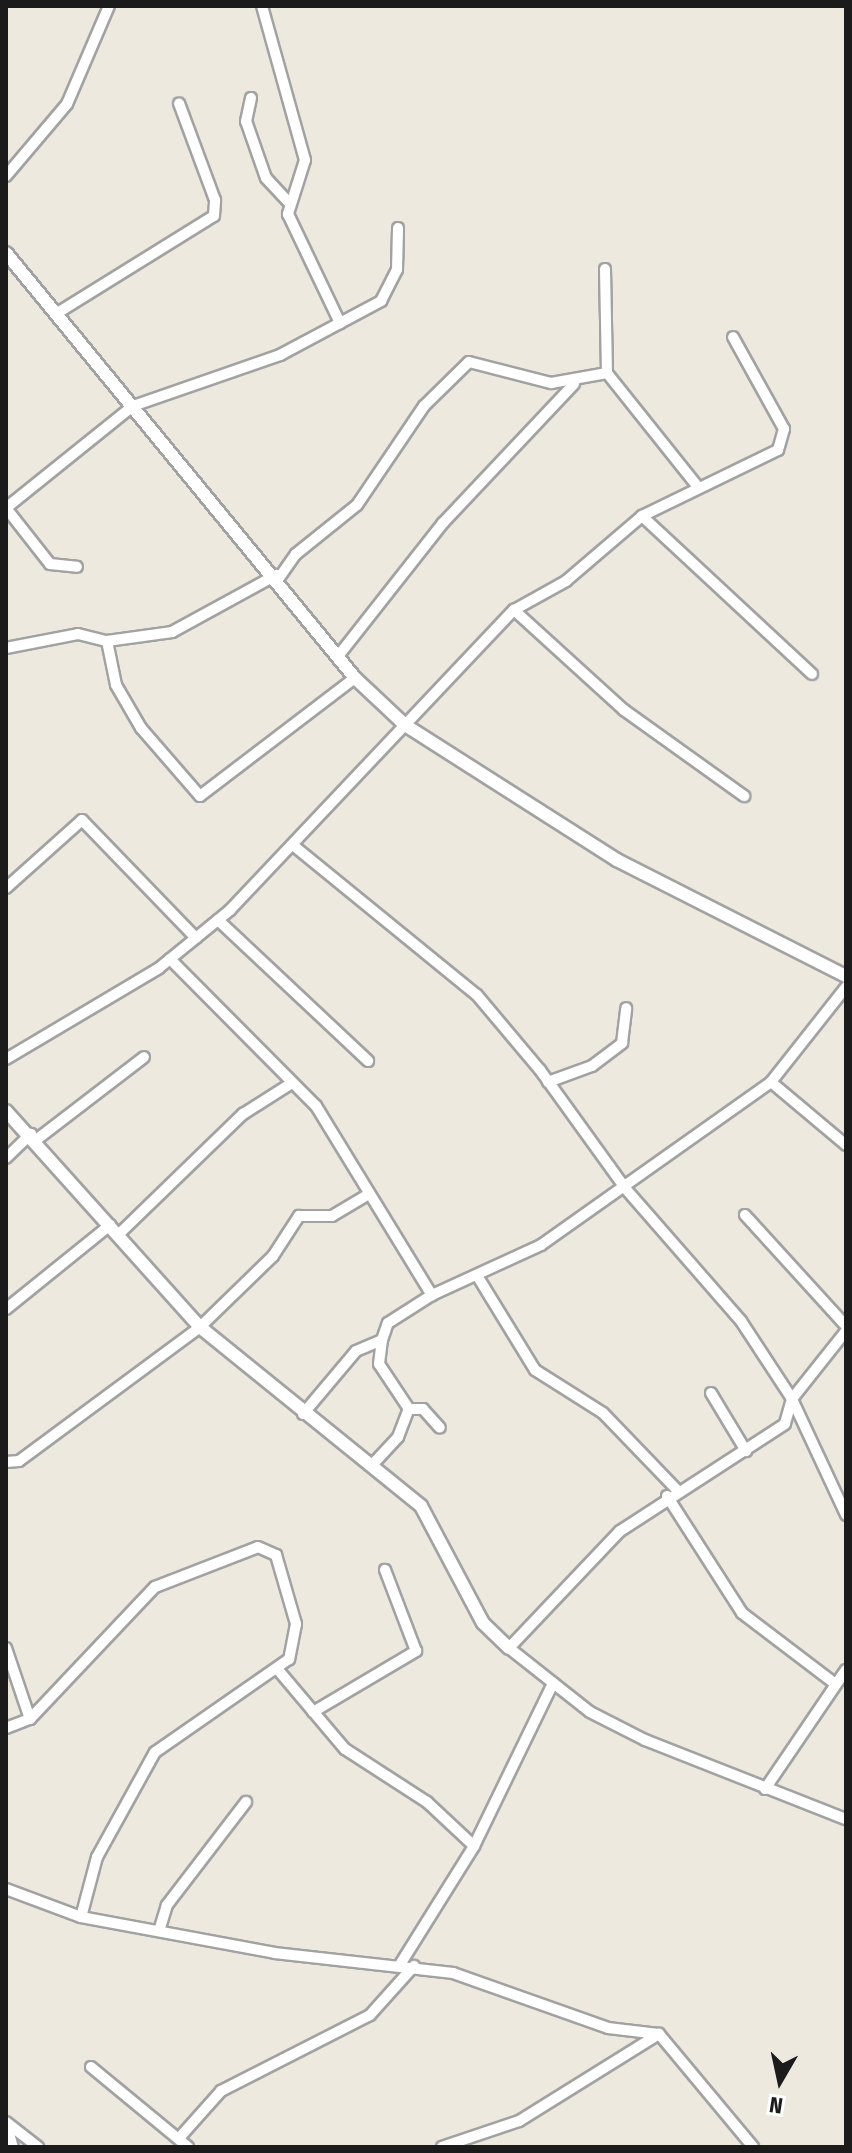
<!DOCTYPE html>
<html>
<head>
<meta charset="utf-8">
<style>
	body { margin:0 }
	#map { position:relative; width:852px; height:2153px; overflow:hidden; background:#ede9df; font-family:"Fira Sans Condensed",sans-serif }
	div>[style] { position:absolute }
	.roads { filter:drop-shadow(2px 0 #a2a2a2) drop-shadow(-2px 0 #a2a2a2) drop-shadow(0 2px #a2a2a2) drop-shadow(0 -2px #a2a2a2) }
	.minor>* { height:10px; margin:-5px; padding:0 5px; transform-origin:5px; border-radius:5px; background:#fff }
	.tertiary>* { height:12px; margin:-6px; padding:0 6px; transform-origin:6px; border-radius:6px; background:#fff }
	span { translate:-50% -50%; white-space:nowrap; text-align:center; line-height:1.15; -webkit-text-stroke:6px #fff; paint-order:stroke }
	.frame { position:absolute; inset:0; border:8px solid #1b1b1b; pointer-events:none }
	.north { position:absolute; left:740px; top:2041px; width:80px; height:80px; -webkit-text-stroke:6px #fff; paint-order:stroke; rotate:189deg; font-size:22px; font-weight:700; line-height:32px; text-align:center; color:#1b1b1b }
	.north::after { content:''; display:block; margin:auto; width:28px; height:36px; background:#1b1b1b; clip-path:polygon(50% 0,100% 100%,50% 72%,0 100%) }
</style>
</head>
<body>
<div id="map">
	<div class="roads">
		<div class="minor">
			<i style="left:262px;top:6px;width:160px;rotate:74.4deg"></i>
			<i style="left:305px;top:160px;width:57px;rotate:107.5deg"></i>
			<i style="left:288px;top:214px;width:121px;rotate:64.5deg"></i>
			<i style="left:251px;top:98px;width:24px;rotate:102deg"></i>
			<i style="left:246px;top:121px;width:60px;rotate:70.7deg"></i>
			<i style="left:266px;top:178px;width:34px;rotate:47deg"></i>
			<i style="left:6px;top:176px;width:94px;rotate:-49.7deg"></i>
			<i style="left:67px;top:104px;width:107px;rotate:-66.8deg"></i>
			<i style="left:605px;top:269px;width:104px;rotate:88.9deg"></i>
			<i style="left:607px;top:373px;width:146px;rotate:51.4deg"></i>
			<i style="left:59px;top:312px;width:182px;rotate:-31.8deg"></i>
			<i style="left:214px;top:216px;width:16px;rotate:-86deg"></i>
			<i style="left:215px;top:200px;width:103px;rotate:-110.4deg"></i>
			<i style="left:6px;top:508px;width:163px;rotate:-38.8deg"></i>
			<i style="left:133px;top:406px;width:156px;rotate:-19.1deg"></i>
			<i style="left:280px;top:355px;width:115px;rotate:-28.1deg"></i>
			<i style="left:381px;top:301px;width:35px;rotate:-63deg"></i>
			<i style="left:397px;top:270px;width:42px;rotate:-88.6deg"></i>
			<i style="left:6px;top:508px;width:71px;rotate:51.8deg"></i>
			<i style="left:50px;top:564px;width:27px;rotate:6deg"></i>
			<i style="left:642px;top:516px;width:232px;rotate:42.9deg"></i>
			<i style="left:279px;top:578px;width:29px;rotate:-55deg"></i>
			<i style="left:296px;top:554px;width:78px;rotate:-38.8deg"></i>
			<i style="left:357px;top:505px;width:120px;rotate:-55.9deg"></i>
			<i style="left:424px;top:406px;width:63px;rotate:-44.4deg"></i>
			<i style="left:469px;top:362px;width:85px;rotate:14.4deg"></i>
			<i style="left:551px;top:383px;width:57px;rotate:-10.1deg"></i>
			<i style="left:514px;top:610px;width:149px;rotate:42.3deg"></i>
			<i style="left:624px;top:710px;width:148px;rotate:35.6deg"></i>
			<i style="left:107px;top:641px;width:45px;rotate:78.4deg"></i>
			<i style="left:116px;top:685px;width:50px;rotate:59.8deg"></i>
			<i style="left:141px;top:728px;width:90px;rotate:49.1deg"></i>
			<i style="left:200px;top:796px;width:195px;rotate:-37.3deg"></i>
			<i style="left:6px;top:648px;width:73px;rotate:-11deg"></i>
			<i style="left:78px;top:634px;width:30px;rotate:14deg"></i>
			<i style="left:107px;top:641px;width:66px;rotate:-7.9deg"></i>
			<i style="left:172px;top:632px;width:119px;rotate:-28.7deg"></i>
			<i style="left:339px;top:655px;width:168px;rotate:-51.8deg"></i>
			<i style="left:443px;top:523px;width:191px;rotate:-46.7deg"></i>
			<i style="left:294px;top:846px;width:236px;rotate:39.2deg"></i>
			<i style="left:477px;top:995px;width:98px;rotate:50deg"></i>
			<i style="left:540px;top:1070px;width:145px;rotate:54.2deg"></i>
			<i style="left:625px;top:1188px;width:176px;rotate:48.9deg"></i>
			<i style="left:741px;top:1321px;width:93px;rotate:56.8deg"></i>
			<i style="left:792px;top:1399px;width:128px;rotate:65deg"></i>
			<i style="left:6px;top:888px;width:102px;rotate:-41.8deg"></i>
			<i style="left:82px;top:820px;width:164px;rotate:46deg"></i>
			<i style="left:218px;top:920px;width:206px;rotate:43.2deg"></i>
			<i style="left:170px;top:959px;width:207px;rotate:45.2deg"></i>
			<i style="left:316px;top:1106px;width:222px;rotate:58.5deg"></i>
			<i style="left:432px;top:1295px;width:120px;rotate:-24.6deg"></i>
			<i style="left:541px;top:1245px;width:282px;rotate:-35.3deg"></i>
			<i style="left:771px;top:1082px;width:121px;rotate:-51.7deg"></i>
			<i style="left:6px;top:1059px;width:178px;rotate:-30.7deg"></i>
			<i style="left:159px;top:968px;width:92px;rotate:-39.2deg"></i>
			<i style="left:230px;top:910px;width:413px;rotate:-46.6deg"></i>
			<i style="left:514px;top:610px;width:60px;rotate:-29.1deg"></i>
			<i style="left:566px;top:581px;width:100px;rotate:-40.5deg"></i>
			<i style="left:642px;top:516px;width:151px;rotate:-25.9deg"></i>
			<i style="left:778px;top:450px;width:22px;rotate:-74deg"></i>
			<i style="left:784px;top:429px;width:105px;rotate:-119deg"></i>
			<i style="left:548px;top:1082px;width:47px;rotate:-20deg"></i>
			<i style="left:592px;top:1066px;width:38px;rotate:-37deg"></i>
			<i style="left:622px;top:1043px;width:35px;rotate:-83deg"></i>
			<i style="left:771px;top:1082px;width:98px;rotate:40deg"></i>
			<i style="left:36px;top:1140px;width:136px;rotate:-37.5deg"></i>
			<i style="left:6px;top:1158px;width:35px;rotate:-44deg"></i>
			<i style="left:745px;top:1215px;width:150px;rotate:47.7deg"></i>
			<i style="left:119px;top:1234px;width:173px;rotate:-44.1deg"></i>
			<i style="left:243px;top:1114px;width:58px;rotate:-32.3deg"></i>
			<i style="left:478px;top:1277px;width:109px;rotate:58.5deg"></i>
			<i style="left:535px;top:1370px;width:80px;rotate:32.3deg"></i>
			<i style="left:603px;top:1413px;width:107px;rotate:46.1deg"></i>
			<i style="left:6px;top:1309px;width:134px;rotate:-38.9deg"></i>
			<i style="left:846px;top:1331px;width:87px;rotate:128.5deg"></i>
			<i style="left:792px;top:1399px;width:26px;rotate:106deg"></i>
			<i style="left:785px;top:1424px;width:197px;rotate:147deg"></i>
			<i style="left:620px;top:1531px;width:161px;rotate:133.5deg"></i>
			<i style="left:509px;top:1648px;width:103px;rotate:38.3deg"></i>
			<i style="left:590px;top:1712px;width:62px;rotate:27deg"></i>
			<i style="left:645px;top:1740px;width:216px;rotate:21.5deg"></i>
			<i style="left:711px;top:1393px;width:68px;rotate:58.9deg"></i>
			<i style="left:409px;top:1409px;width:14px"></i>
			<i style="left:423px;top:1409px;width:25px;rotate:48deg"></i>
			<i style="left:303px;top:1414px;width:82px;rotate:-49.9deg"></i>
			<i style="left:356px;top:1351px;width:28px;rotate:-23deg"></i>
			<i style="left:6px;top:1462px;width:13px;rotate:-4deg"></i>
			<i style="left:19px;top:1461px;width:225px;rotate:-36.5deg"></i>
			<i style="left:200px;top:1327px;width:102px;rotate:-44.2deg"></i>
			<i style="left:273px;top:1256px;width:48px;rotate:-57deg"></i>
			<i style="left:299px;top:1216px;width:33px"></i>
			<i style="left:332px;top:1216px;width:43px;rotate:-30.7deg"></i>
			<i style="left:373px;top:1464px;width:37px;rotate:-47deg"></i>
			<i style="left:398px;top:1437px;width:30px;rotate:-69deg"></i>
			<i style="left:409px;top:1409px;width:54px;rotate:-123.7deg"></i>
			<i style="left:379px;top:1364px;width:24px;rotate:-83deg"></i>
			<i style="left:382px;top:1340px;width:18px;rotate:-71deg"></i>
			<i style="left:388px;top:1323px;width:52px;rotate:-32.5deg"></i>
			<i style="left:667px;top:1496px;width:139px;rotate:57.3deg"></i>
			<i style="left:742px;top:1613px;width:114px;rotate:37.2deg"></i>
			<i style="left:6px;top:1648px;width:75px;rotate:71.3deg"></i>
			<i style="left:279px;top:1671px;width:102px;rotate:49.8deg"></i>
			<i style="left:345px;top:1749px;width:98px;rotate:32.9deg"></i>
			<i style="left:427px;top:1802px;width:64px;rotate:43.1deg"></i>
			<i style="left:313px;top:1712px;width:120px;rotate:-30.6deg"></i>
			<i style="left:416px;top:1651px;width:87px;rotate:-110.9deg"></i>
			<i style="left:6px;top:1728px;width:26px;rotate:-21deg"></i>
			<i style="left:30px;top:1719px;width:182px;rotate:-46.6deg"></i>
			<i style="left:155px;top:1587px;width:110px;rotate:-21.2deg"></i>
			<i style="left:258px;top:1547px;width:20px;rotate:24deg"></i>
			<i style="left:276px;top:1555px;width:72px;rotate:73.8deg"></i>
			<i style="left:296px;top:1624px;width:36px;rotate:101deg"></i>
			<i style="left:289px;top:1659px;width:163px;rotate:145.2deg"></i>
			<i style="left:155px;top:1752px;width:120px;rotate:118.9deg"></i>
			<i style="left:97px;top:1857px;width:62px;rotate:104.9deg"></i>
			<i style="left:765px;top:1789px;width:144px;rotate:-55.8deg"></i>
			<i style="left:6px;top:1889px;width:80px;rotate:20.5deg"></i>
			<i style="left:81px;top:1917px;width:197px;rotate:10.5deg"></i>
			<i style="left:275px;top:1953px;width:179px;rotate:6.4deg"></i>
			<i style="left:453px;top:1973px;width:164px;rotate:19.5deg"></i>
			<i style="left:608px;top:2028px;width:51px;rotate:6.7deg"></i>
			<i style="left:659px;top:2034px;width:147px;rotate:50.2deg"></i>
			<i style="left:159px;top:1931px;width:27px;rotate:-73deg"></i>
			<i style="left:167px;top:1905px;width:130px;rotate:-52.5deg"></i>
			<i style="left:401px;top:1963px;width:138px;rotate:-58deg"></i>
			<i style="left:474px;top:1846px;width:181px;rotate:-64.1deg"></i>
			<i style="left:91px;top:2067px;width:126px;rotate:39.5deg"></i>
			<i style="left:6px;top:2122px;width:41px;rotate:38deg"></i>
			<i style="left:6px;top:2123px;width:25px;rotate:74deg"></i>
			<i style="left:180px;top:2137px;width:62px;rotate:-48.3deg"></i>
			<i style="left:221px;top:2091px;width:167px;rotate:-27deg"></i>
			<i style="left:370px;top:2015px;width:66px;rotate:-48.1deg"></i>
			<i style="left:442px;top:2147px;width:81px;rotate:-18.7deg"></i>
			<i style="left:519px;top:2121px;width:165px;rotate:-31.9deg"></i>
		</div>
		<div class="tertiary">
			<i style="left:6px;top:253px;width:550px;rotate:50.61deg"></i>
			<i style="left:355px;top:678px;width:69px;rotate:43.2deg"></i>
			<i style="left:405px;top:725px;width:251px;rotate:32.5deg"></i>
			<i style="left:617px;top:860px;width:257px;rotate:26.9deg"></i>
			<i style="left:6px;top:1111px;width:290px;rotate:48.1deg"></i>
			<i style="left:200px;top:1327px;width:284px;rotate:39deg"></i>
			<i style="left:421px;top:1506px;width:132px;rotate:62.1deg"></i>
			<i style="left:483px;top:1623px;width:36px;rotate:44deg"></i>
		</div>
	</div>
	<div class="frame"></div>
	<div class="north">N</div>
</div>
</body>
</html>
